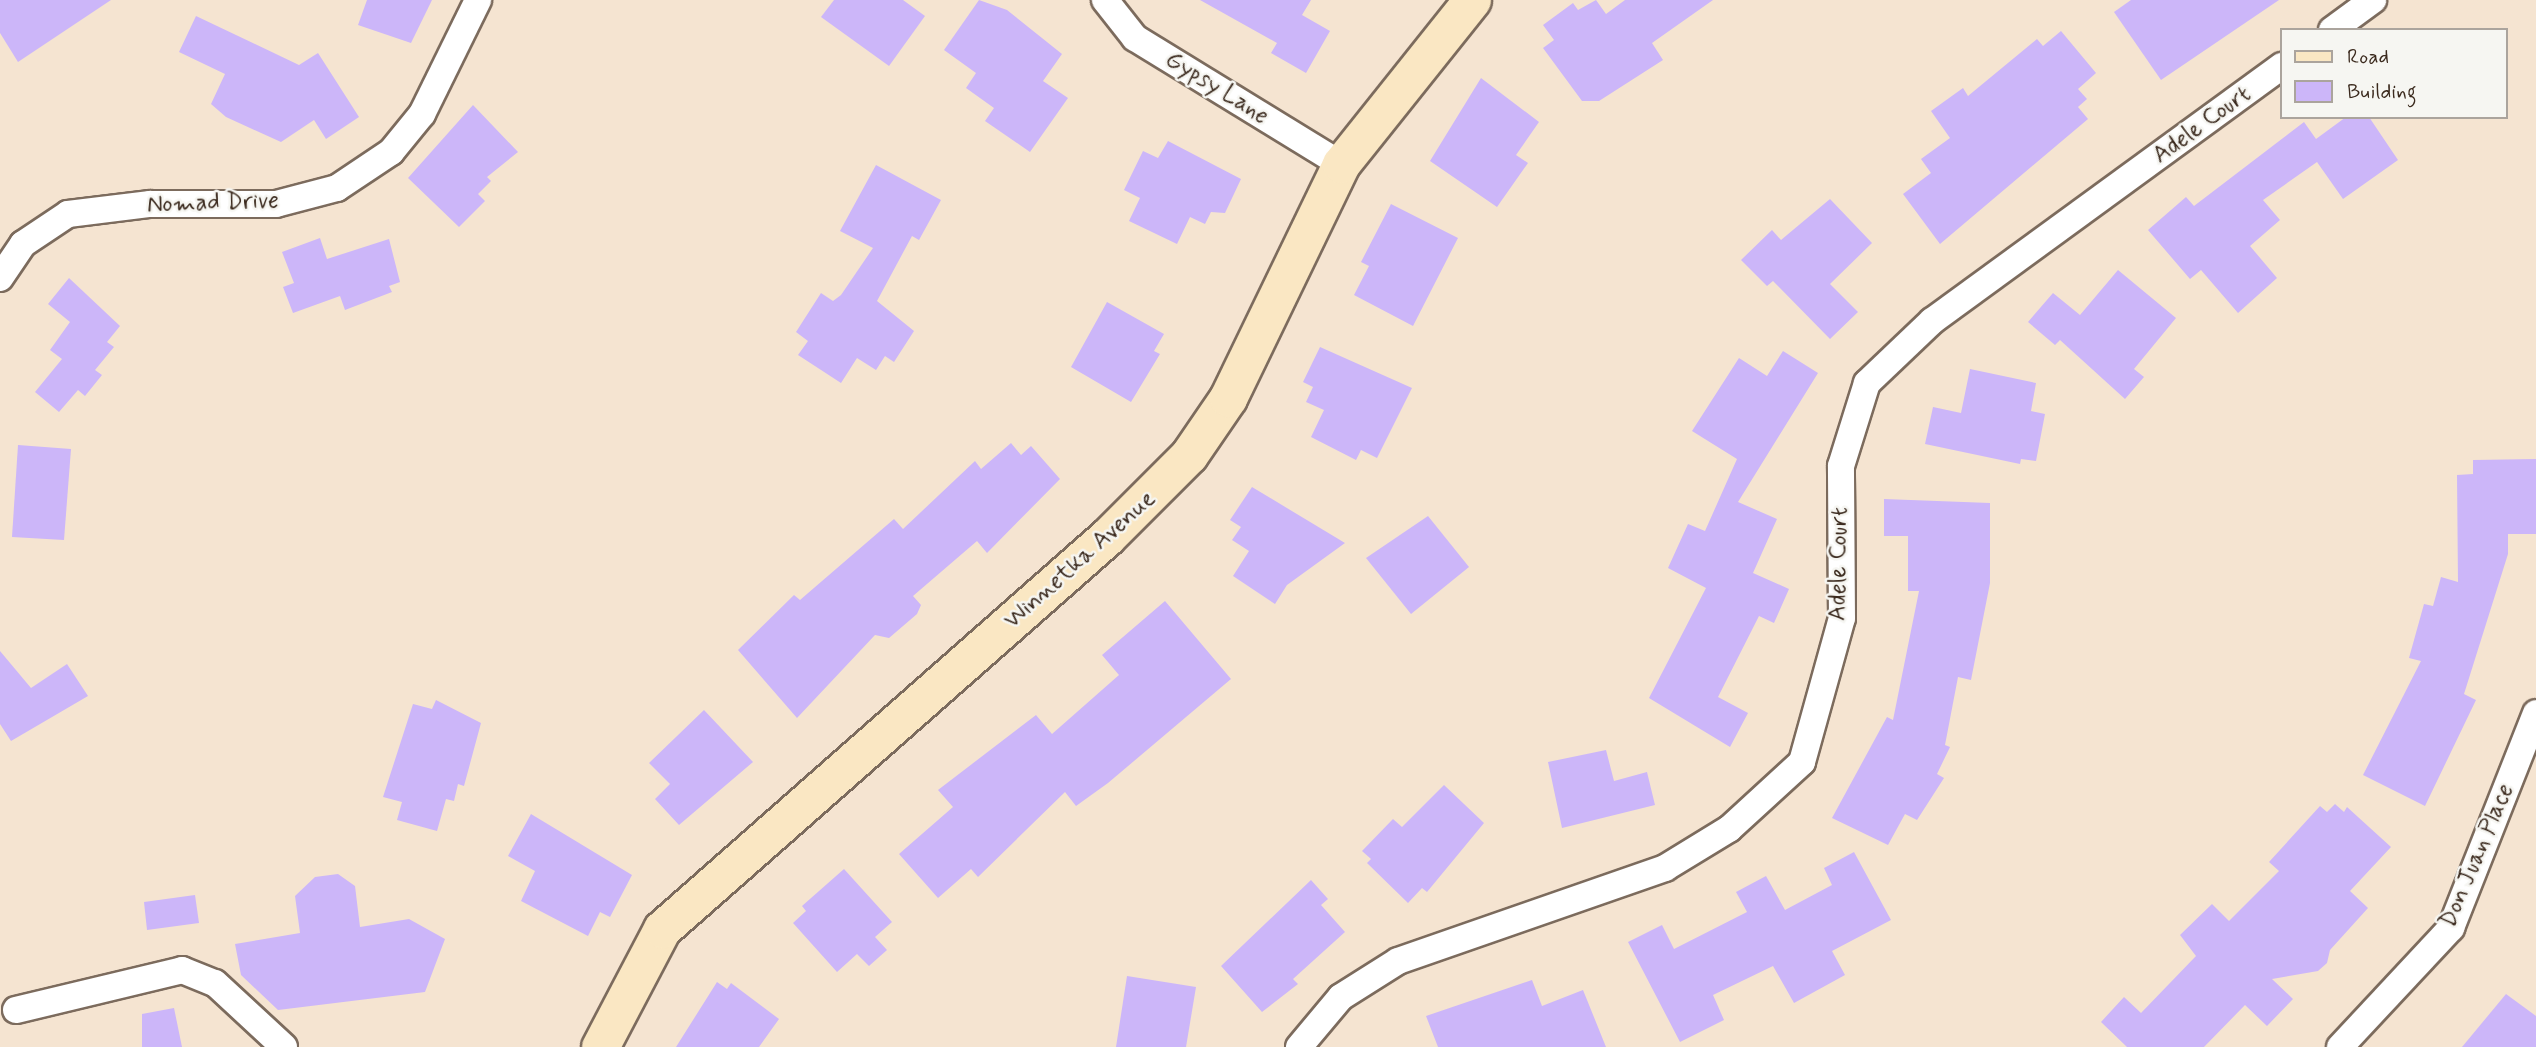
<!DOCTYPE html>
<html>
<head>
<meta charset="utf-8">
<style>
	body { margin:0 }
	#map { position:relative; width:2536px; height:1047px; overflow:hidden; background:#f5e4d1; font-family:Mynerve,sans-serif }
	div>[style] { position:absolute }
	.building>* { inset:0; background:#ccb6f9 }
	.roads { filter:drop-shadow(2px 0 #7c6b5d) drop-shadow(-2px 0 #7c6b5d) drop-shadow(0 2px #7c6b5d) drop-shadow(0 -2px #7c6b5d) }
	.minor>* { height:26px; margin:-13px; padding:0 13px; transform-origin:13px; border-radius:13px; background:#fff }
	.secondary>* { height:37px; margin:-18.5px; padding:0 18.5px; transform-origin:18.5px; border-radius:18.5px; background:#fae7c3 }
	span { translate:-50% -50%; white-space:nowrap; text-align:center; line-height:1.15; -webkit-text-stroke:5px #f6f6f2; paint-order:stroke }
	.street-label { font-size:24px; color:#3b2a1e }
	.legend { position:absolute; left:2280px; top:28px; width:228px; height:91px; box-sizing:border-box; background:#f6f6f2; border:2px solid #aba49d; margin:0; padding:9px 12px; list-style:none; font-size:21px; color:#3b2a1e }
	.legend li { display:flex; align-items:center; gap:14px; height:35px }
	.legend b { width:35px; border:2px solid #aba49d }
</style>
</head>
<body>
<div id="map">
	<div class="building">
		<i style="clip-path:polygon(0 0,111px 0,18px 62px,0 33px)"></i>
		<i style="clip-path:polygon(367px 0,432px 0,411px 43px,358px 25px)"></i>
		<i style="clip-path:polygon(834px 0,903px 0,925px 16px,889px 66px,821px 17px)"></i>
		<i style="clip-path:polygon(979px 0,1007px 10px,1062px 54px,1043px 81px,1068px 98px,1030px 152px,985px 121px,994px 108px,966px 88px,976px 73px,944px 50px)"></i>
		<i style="clip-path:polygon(1200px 0,1311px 0,1302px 15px,1330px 31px,1306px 73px,1271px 53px,1277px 43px)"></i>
		<i style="clip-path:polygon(1596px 0,1606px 14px,1625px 0,1713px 0,1652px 43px,1663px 60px,1599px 101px,1582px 101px,1543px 48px,1554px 40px,1543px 25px,1573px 3px,1578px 10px)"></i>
		<i style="clip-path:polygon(2131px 0,2279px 0,2161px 80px,2114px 12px)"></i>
		<i style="clip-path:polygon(196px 16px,299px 65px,318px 53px,359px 117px,326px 139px,314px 120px,281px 142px,226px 117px,211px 104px,225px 74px,179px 52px)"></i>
		<i style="clip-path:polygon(2061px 31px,2096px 73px,2078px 89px,2087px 99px,2078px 107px,2088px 119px,1940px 244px,1903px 194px,1931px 173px,1921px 159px,1950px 138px,1931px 111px,1963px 88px,1968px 96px,2037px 39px,2043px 46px)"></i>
		<i style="clip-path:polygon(1481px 78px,1539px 122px,1516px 155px,1528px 163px,1497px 207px,1430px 161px)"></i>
		<i style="clip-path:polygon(473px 105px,518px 152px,487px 177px,491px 181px,478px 194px,485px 201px,459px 227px,408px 178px)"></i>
		<i style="clip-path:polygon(2346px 117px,2369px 117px,2398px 160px,2343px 199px,2317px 162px,2263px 200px,2280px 220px,2250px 246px,2277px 278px,2238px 313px,2201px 270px,2190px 279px,2148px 230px,2186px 197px,2194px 206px,2304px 122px,2316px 139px)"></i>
		<i style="clip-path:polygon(1168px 141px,1241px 179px,1225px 213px,1211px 212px,1205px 224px,1190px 217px,1177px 244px,1129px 221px,1140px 198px,1124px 190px,1143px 151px,1158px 158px)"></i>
		<i style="clip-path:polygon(876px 165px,941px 200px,919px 240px,912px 236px,877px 301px,914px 331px,894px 362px,885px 356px,876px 370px,857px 358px,841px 383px,798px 355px,808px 341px,796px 332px,821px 293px,833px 301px,841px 295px,873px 248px,840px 231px)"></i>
		<i style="clip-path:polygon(1830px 199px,1872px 243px,1830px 284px,1858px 312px,1830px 339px,1773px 281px,1767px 286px,1741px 260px,1772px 230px,1781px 240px)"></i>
		<i style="clip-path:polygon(1391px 204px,1458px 238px,1413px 326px,1354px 295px,1369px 266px,1361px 262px)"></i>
		<i style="clip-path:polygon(320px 238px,327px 259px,389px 239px,400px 282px,389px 286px,392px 292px,345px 310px,340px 296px,293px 313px,283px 287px,294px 283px,282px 252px)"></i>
		<i style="clip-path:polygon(2118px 270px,2176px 318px,2134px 369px,2144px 377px,2125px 399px,2060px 340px,2055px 345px,2028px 322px,2053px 293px,2080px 315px)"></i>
		<i style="clip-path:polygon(69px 278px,120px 326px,107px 342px,114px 347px,95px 370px,102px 375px,85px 396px,78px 390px,59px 412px,35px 392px,62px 359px,50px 350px,70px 322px,48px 304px)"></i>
		<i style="clip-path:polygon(1107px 302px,1164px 334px,1154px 351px,1160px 354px,1131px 402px,1071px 367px)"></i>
		<i style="clip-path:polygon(1320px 347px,1412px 388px,1377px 458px,1361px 450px,1356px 460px,1311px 437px,1324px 410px,1306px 402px,1313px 387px,1303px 382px)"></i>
		<i style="clip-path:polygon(1783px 351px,1818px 373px,1738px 502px,1777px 519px,1753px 573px,1789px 589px,1774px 623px,1759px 616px,1718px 697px,1748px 713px,1730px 747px,1649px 698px,1706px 588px,1668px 568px,1688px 524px,1705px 531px,1737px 459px,1692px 431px,1739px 358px,1767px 376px)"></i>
		<i style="clip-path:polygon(1970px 369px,2036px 383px,2031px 411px,2045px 414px,2036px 461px,2021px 459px,2020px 464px,1925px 444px,1933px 407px,1961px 413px)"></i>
		<i style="clip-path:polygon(1011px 443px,1021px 455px,1031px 446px,1060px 479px,987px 553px,977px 541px,913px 596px,921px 605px,917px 614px,889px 638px,875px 635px,797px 718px,738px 650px,794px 595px,800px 600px,894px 519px,903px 529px,975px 461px,981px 469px)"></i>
		<i style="clip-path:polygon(18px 445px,71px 449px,64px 540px,12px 537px)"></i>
		<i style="clip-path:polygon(2536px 459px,2536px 534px,2508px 534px,2508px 554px,2464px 694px,2476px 700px,2425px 806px,2363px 775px,2421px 661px,2409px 658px,2424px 604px,2433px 606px,2441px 577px,2458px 582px,2457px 475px,2473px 474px,2473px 460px)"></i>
		<i style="clip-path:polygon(1252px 487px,1345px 543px,1287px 585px,1275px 604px,1233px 576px,1249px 551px,1232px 540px,1241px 527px,1230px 520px)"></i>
		<i style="clip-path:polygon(1884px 499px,1990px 503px,1990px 583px,1971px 680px,1958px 677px,1945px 745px,1950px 747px,1937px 774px,1944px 778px,1917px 820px,1905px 814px,1888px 845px,1832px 818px,1887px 717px,1893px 720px,1919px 591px,1908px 591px,1908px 536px,1884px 536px)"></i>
		<i style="clip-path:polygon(1428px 516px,1469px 567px,1411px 614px,1366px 558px)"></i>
		<i style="clip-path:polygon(1165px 601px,1231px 679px,1108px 783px,1076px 806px,1065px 792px,978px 877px,971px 869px,938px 898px,899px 854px,953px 807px,938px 790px,1036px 715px,1052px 734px,1119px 675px,1102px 655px)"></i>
		<i style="clip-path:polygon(0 651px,31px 688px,67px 664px,88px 696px,11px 741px,0 724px)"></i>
		<i style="clip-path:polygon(436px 700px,481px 723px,464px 786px,458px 784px,454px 801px,446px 799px,437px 831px,397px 820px,402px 802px,383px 797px,413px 704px,432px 709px)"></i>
		<i style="clip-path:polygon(704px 710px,753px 762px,679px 825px,655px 799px,670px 784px,649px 763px)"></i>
		<i style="clip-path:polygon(1606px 750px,1614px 781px,1647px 772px,1655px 805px,1562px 828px,1548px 762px)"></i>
		<i style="clip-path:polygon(1444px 785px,1484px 823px,1427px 892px,1422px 888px,1408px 903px,1367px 863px,1371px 859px,1362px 851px,1393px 819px,1402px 827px)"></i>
		<i style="clip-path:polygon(2335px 804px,2344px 812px,2347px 807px,2391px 847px,2350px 891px,2368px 908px,2330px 950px,2327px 963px,2318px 971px,2272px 979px,2293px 999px,2267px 1026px,2245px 1005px,2204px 1047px,2127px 1047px,2101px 1022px,2124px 997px,2141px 1013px,2196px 956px,2180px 935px,2212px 904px,2229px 921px,2279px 871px,2269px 862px,2320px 806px,2327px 812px)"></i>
		<i style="clip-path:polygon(531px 814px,632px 875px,610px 917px,600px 912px,588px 936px,521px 901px,535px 871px,508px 856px)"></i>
		<i style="clip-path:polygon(1854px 852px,1891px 920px,1832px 951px,1845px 975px,1794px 1003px,1773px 966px,1713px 995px,1724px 1020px,1680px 1042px,1628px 942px,1662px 925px,1674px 949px,1747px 912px,1736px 892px,1766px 876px,1785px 910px,1832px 885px,1824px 868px)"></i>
		<i style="clip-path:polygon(844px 869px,892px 922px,875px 937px,887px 950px,869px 966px,857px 954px,837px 972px,793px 923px,806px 911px,802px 906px)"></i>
		<i style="clip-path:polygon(338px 874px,355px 886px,360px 927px,409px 919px,445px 939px,425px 992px,278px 1010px,241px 975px,235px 944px,300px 933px,295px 896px,315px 877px)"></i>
		<i style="clip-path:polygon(1311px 880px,1328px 899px,1321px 905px,1345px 932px,1293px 979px,1298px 984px,1262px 1012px,1221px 966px)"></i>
		<i style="clip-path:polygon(195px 895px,199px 923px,147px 930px,144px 902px)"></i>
		<i style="clip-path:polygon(1127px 976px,1196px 987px,1186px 1047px,1116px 1047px)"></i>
		<i style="clip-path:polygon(1532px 980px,1542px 1006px,1583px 990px,1606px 1047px,1438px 1047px,1426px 1016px)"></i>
		<i style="clip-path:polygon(717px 982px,727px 989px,731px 983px,779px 1019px,759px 1047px,676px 1047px)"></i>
		<i style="clip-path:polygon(2506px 994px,2536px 1016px,2536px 1047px,2462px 1047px)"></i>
		<i style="clip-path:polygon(174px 1008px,182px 1047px,142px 1047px,142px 1014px)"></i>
	</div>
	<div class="roads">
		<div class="minor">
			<i style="left:1105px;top:0;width:48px;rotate:51.7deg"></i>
			<i style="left:1135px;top:38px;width:241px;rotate:31.5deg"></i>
			<i style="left:2332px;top:30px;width:51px;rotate:-36.2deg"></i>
			<i style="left:0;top:278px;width:41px;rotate:-55.9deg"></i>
			<i style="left:23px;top:244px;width:54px;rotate:-33.7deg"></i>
			<i style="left:68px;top:214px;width:83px;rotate:-7deg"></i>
			<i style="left:150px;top:204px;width:126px"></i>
			<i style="left:276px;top:204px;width:63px;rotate:-14.7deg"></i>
			<i style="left:337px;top:188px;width:65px;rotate:-33.7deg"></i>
			<i style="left:391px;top:152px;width:49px;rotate:-50.8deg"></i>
			<i style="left:422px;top:114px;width:127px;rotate:-63.8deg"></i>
			<i style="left:16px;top:1010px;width:171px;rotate:-13.5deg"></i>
			<i style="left:182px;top:970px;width:35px;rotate:22deg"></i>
			<i style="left:215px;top:983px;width:94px;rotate:42.8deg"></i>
			<i style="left:1299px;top:1047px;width:65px;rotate:-50deg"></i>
			<i style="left:1341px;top:997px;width:67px;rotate:-32.3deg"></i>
			<i style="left:1398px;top:961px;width:283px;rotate:-19.2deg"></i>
			<i style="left:1665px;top:868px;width:75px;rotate:-31.4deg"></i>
			<i style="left:1729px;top:829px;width:99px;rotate:-42.5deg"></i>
			<i style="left:1802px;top:762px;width:149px;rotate:-74.5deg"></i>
			<i style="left:1842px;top:618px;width:152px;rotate:-90.4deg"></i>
			<i style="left:1841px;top:466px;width:87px;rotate:-72.6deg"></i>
			<i style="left:1867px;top:383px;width:90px;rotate:-43.6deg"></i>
			<i style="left:1932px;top:321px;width:433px;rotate:-36.1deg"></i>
			<i style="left:2340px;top:1047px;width:163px;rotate:-47deg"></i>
			<i style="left:2451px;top:928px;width:231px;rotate:-68.4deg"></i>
		</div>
		<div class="secondary">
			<i style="left:600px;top:1047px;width:133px;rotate:-62.3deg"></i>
			<i style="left:662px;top:929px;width:593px;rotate:-41.38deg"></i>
			<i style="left:1107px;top:537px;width:116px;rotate:-45deg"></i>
			<i style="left:1189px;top:455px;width:69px;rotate:-55.6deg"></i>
			<i style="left:1228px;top:398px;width:260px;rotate:-64.2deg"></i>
			<i style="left:1341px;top:164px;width:210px;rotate:-51.4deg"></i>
		</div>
	</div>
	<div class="street-label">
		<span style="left:1217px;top:88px;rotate:32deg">Gypsy Lane</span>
		<span style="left:2202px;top:125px;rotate:-36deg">Adele Court</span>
		<span style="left:213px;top:203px;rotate:-2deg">Nomad Drive</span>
		<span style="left:1080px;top:560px;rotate:-42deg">Winnetka Avenue</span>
		<span style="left:1839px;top:564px;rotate:-89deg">Adele Court</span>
		<span style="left:2477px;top:856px;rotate:-67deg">Don Juan Place</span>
	</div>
	<ul class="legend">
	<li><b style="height:9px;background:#fae7c3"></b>Road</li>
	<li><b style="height:19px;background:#ccb6f9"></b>Building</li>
	</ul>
</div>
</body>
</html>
